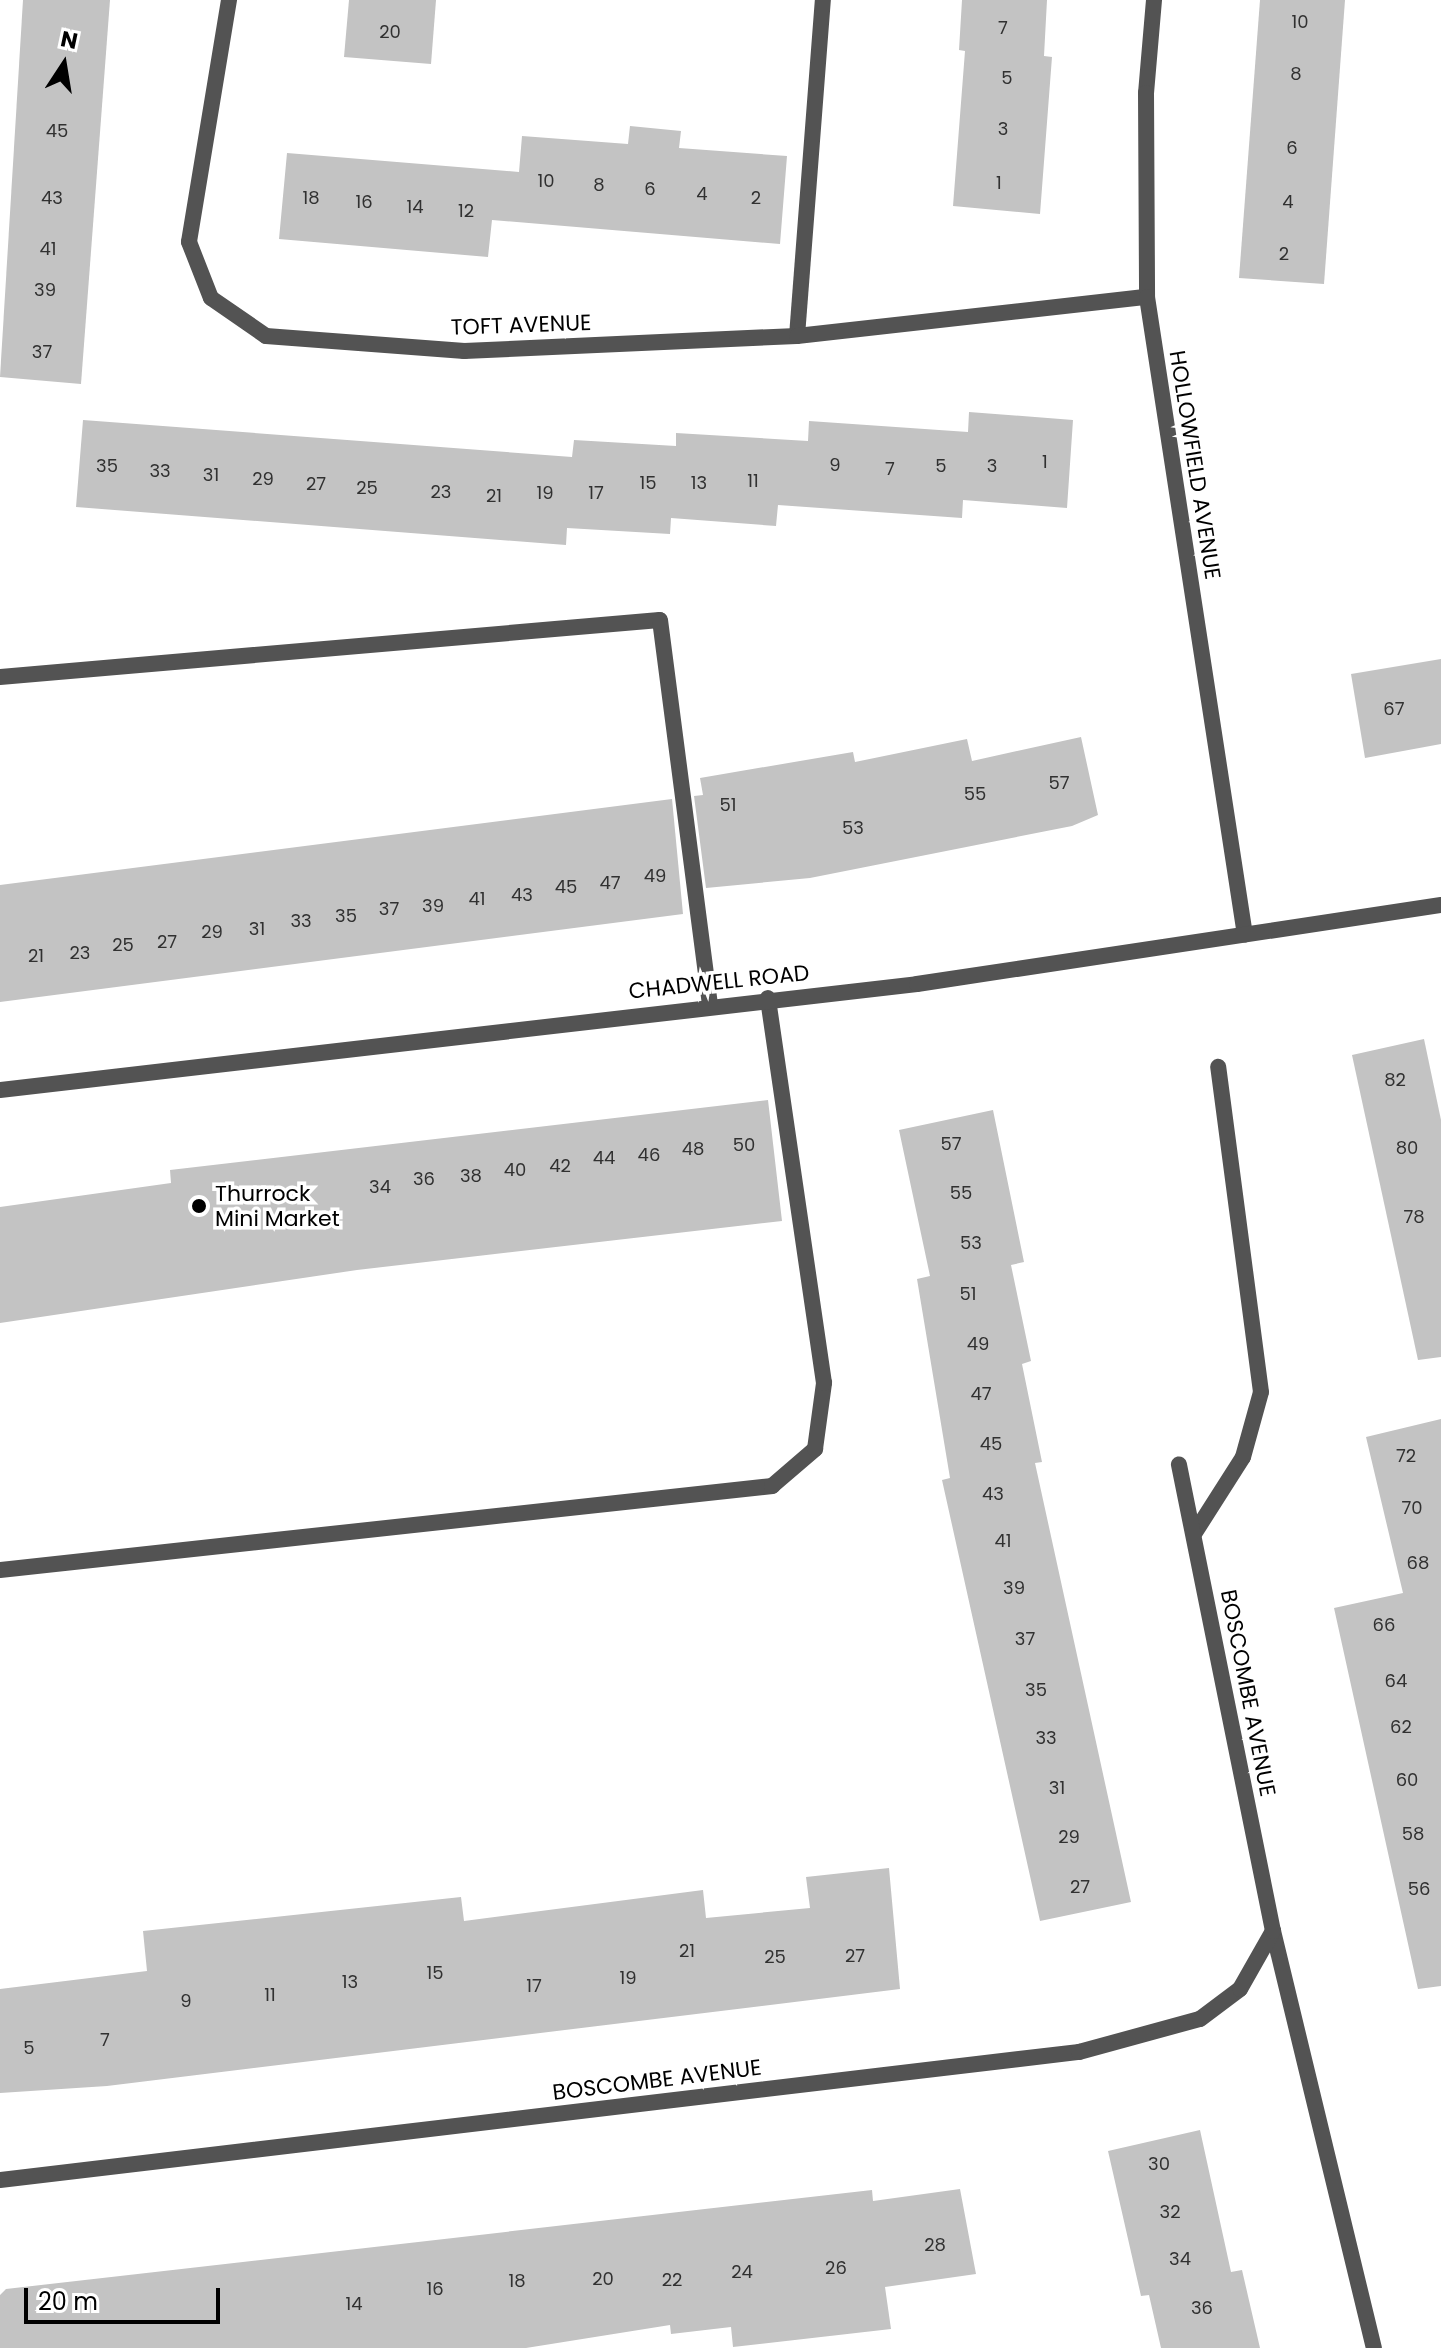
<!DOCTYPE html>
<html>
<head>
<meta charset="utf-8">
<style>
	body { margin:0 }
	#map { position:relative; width:1441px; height:2348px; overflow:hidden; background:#fff; font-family:Poppins,sans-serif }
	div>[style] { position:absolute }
	.building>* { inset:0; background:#c3c3c3 }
	.service>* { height:16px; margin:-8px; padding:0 8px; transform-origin:8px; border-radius:8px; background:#535353 }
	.minor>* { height:16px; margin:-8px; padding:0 8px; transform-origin:8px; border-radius:8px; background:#535353 }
	.tertiary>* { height:16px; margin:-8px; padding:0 8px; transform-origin:8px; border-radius:8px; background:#535353 }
	.dots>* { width:22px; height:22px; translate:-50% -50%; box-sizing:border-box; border:4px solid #fff; border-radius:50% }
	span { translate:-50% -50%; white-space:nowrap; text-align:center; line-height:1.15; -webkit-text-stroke:7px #fff; paint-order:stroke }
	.number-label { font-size:18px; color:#313131 }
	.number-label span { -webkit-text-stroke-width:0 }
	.street-label { font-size:22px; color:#000 }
	.poi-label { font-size:22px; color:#000 }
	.left { translate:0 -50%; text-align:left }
	.north { position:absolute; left:24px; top:24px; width:80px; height:80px; -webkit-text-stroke:6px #fff; paint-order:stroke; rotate:12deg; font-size:22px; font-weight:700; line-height:32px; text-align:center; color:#000 }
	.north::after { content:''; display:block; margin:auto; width:28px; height:36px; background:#000; clip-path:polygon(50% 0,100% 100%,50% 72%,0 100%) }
	.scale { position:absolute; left:24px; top:2288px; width:196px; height:36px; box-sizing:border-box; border:4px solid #000; border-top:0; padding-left:10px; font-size:24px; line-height:28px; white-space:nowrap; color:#000; -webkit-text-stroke:6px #fff; paint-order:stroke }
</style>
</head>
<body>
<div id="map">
	<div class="building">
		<i style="clip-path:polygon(23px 0,110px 0,81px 384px,0 377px)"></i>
		<i style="clip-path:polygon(349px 0,436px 0,431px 64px,344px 57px)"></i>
		<i style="clip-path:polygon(962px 0,1047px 0,1044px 56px,1052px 57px,1040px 214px,953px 206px,965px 51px,959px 50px)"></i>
		<i style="clip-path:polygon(1260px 0,1345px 0,1324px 284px,1239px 278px)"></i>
		<i style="clip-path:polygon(630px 126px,681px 131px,679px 148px,787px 156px,780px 244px,492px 220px,488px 257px,279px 239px,287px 153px,519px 172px,522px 136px,628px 144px)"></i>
		<i style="clip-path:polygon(969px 412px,1073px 420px,1067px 508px,963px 500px,962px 518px,778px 505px,776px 526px,671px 518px,670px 534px,567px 528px,566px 545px,76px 507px,83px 420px,572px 457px,574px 440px,676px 446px,676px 433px,808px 441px,809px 421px,968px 432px)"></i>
		<i style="clip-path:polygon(1441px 659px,1441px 744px,1365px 758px,1351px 674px)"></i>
		<i style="clip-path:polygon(1081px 737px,1098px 815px,1072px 826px,810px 878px,706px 888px,694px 796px,703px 795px,700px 778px,853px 752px,855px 762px,967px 739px,972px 761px)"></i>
		<i style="clip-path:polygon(672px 799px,683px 914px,0 1002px,0 885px)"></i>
		<i style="clip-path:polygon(1424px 1039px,1441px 1120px,1441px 1357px,1418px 1360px,1352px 1055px)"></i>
		<i style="clip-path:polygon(768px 1100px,782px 1221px,357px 1270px,0 1323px,0 1207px,171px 1183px,170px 1170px)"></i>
		<i style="clip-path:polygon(993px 1110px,1024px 1262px,1011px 1265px,1031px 1361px,1022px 1364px,1042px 1462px,1035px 1463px,1131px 1902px,1040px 1921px,942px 1480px,950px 1478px,917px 1279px,930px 1276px,899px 1130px)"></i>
		<i style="clip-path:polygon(1441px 1419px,1441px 1986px,1418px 1989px,1334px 1608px,1403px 1593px,1366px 1437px)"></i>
		<i style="clip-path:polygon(889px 1868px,900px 1989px,107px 2086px,0 2093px,0 1989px,147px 1971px,143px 1931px,461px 1897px,464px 1921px,703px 1890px,706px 1918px,810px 1908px,806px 1877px)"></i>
		<i style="clip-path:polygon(1200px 2130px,1231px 2272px,1242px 2270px,1260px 2348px,1161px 2348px,1149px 2295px,1141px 2296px,1108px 2151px)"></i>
		<i style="clip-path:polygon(960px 2189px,976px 2274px,885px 2287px,891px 2329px,733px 2347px,731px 2327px,671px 2334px,670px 2325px,526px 2348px,0 2348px,0 2295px,6px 2289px,872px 2190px,873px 2201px)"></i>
	</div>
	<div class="service">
		<i style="left:797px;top:336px;width:337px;rotate:-85.6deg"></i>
		<i style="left:0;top:677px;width:662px;rotate:-4.94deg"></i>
		<i style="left:660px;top:620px;width:387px;rotate:82.6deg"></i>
		<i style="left:1194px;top:1534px;width:91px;rotate:-57.5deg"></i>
		<i style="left:1243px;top:1457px;width:67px;rotate:-74.5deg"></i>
		<i style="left:1261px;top:1392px;width:328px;rotate:-97.5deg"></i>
		<i style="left:0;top:1570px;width:777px;rotate:-6.21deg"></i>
		<i style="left:772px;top:1486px;width:57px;rotate:-40.7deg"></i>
		<i style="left:815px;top:1449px;width:67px;rotate:-82.2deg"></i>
		<i style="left:824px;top:1383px;width:389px;rotate:-98.3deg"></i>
	</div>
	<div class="minor">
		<i style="left:229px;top:0;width:245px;rotate:99.4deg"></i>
		<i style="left:189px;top:242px;width:60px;rotate:68.6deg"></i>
		<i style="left:211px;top:298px;width:67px;rotate:34.6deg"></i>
		<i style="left:266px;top:336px;width:199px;rotate:4.3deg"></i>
		<i style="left:464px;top:351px;width:333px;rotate:-2.6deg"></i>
		<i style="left:797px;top:336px;width:352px;rotate:-6.4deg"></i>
		<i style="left:1154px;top:0;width:93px;rotate:94.9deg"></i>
		<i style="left:1146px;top:93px;width:204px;rotate:89.7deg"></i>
		<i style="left:1147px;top:297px;width:645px;rotate:81.27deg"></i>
		<i style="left:1273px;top:1931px;width:429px;rotate:76.4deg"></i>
		<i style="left:0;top:2180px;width:1087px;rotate:-6.77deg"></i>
		<i style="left:1079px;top:2052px;width:125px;rotate:-15.3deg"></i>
		<i style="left:1200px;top:2019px;width:50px;rotate:-36.9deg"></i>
		<i style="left:1240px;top:1989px;width:67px;rotate:-60.4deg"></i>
		<i style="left:1273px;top:1931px;width:476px;rotate:-101.4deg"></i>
	</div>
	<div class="tertiary">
		<i style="left:0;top:1090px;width:923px;rotate:-6.59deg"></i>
		<i style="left:917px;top:984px;width:530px;rotate:-8.57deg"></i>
	</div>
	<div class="dots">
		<i style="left:199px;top:1206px;background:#000"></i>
	</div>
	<div class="number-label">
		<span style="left:1300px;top:22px">10</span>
		<span style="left:1003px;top:28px">7</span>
		<span style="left:390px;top:32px">20</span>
		<span style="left:1296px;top:74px">8</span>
		<span style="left:1007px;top:78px">5</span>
		<span style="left:1003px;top:129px">3</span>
		<span style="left:57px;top:131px">45</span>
		<span style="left:1292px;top:148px">6</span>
		<span style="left:546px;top:181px">10</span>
		<span style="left:999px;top:183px">1</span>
		<span style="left:599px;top:185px">8</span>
		<span style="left:650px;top:189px">6</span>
		<span style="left:702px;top:194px">4</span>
		<span style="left:52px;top:198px">43</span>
		<span style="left:311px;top:198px">18</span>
		<span style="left:756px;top:198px">2</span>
		<span style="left:364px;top:202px">16</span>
		<span style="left:1288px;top:202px">4</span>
		<span style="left:415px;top:207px">14</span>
		<span style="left:466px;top:211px">12</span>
		<span style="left:48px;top:249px">41</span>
		<span style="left:1284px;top:254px">2</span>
		<span style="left:45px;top:290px">39</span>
		<span style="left:42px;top:352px">37</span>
		<span style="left:1045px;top:462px">1</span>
		<span style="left:835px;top:465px">9</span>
		<span style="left:107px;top:466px">35</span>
		<span style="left:941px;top:466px">5</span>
		<span style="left:992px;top:466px">3</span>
		<span style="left:890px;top:469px">7</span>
		<span style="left:160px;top:471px">33</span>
		<span style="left:211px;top:475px">31</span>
		<span style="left:263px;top:479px">29</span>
		<span style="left:753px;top:481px">11</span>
		<span style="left:648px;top:483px">15</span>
		<span style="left:699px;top:483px">13</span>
		<span style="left:316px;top:484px">27</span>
		<span style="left:367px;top:488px">25</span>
		<span style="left:441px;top:492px">23</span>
		<span style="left:545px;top:493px">19</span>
		<span style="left:596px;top:493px">17</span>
		<span style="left:494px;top:496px">21</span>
		<span style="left:1394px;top:709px">67</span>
		<span style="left:1059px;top:783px">57</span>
		<span style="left:975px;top:794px">55</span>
		<span style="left:728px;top:805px">51</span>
		<span style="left:853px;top:828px">53</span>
		<span style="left:655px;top:876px">49</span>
		<span style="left:610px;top:883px">47</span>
		<span style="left:566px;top:887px">45</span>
		<span style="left:522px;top:895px">43</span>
		<span style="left:477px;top:899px">41</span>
		<span style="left:433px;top:906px">39</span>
		<span style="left:389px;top:909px">37</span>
		<span style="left:346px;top:916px">35</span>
		<span style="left:301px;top:921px">33</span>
		<span style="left:257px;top:929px">31</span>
		<span style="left:212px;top:932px">29</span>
		<span style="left:167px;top:942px">27</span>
		<span style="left:123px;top:945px">25</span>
		<span style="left:80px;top:953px">23</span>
		<span style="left:36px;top:956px">21</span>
		<span style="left:1395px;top:1080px">82</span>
		<span style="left:951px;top:1144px">57</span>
		<span style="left:744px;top:1145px">50</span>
		<span style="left:1407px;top:1148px">80</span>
		<span style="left:693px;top:1149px">48</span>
		<span style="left:649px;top:1155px">46</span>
		<span style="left:604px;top:1158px">44</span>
		<span style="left:560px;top:1166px">42</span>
		<span style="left:515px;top:1170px">40</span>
		<span style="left:471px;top:1176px">38</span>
		<span style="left:424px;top:1179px">36</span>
		<span style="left:380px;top:1187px">34</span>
		<span style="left:961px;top:1193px">55</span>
		<span style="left:1414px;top:1217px">78</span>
		<span style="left:971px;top:1243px">53</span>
		<span style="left:968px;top:1294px">51</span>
		<span style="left:978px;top:1344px">49</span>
		<span style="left:981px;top:1394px">47</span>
		<span style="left:991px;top:1444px">45</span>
		<span style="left:1406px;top:1456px">72</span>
		<span style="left:993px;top:1494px">43</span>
		<span style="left:1412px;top:1508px">70</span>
		<span style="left:1003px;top:1541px">41</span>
		<span style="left:1418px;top:1563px">68</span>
		<span style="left:1014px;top:1588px">39</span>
		<span style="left:1384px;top:1625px">66</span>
		<span style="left:1025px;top:1639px">37</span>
		<span style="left:1396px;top:1681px">64</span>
		<span style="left:1036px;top:1690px">35</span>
		<span style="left:1401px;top:1727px">62</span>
		<span style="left:1046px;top:1738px">33</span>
		<span style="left:1407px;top:1780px">60</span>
		<span style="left:1057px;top:1788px">31</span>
		<span style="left:1413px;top:1834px">58</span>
		<span style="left:1069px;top:1837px">29</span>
		<span style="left:1080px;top:1887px">27</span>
		<span style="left:1419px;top:1889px">56</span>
		<span style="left:687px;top:1951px">21</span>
		<span style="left:855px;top:1956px">27</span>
		<span style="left:775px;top:1957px">25</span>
		<span style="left:435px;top:1973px">15</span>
		<span style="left:628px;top:1978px">19</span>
		<span style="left:350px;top:1982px">13</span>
		<span style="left:534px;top:1986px">17</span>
		<span style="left:270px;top:1995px">11</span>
		<span style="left:186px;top:2001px">9</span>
		<span style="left:105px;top:2040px">7</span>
		<span style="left:29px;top:2048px">5</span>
		<span style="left:1159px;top:2164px">30</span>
		<span style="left:1170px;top:2212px">32</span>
		<span style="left:935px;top:2245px">28</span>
		<span style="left:1180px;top:2259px">34</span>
		<span style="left:836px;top:2268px">26</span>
		<span style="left:742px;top:2272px">24</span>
		<span style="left:603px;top:2279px">20</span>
		<span style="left:672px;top:2280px">22</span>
		<span style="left:517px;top:2281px">18</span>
		<span style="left:435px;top:2289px">16</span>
		<span style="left:354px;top:2304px">14</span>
		<span style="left:1202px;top:2308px">36</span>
	</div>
	<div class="street-label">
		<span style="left:521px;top:325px;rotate:-2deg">TOFT AVENUE</span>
		<span style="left:1195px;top:465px;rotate:81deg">HOLLOWFIELD AVENUE</span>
		<span style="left:719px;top:982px;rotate:-6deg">CHADWELL ROAD</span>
		<span style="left:1248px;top:1693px;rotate:79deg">BOSCOMBE AVENUE</span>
		<span style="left:657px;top:2080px;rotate:-7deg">BOSCOMBE AVENUE</span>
	</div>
	<div class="poi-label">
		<span class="left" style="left:215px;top:1206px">Thurrock<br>Mini Market</span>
	</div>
	<div class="north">N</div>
	<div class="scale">20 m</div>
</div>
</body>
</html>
